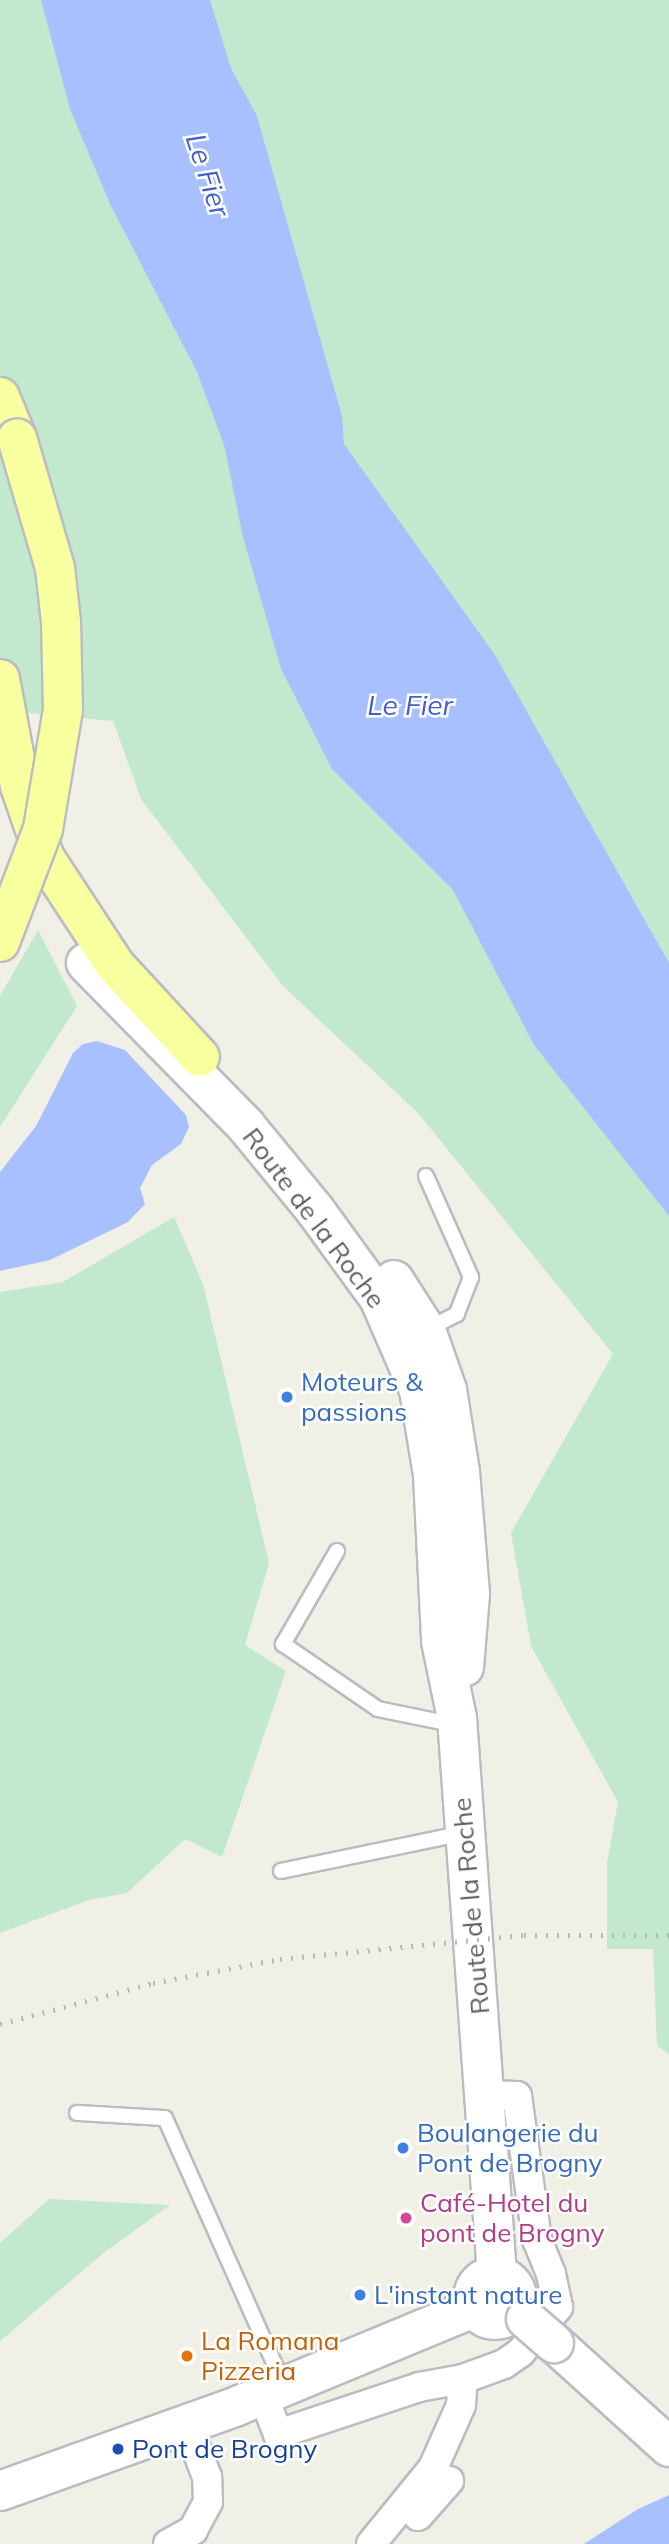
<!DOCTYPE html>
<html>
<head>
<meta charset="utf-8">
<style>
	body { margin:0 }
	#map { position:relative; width:669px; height:2544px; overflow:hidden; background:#f0f0e6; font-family:Mulish,sans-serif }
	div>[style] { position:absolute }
	.green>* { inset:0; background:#c2e8cd }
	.water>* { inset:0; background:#a8c0ff }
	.roads { filter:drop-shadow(2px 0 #bbbcc2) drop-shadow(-2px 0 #bbbcc2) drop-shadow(0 2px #bbbcc2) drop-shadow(0 -2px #bbbcc2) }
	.service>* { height:14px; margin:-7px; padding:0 7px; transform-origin:7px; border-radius:7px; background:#fff }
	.minor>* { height:28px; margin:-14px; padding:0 14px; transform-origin:14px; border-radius:14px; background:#fff }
	.secondary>* { height:38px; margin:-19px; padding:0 19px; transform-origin:19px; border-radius:19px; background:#fff }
	.secondary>.ring { margin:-19px; padding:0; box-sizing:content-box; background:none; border:38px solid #fff; border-radius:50% }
	.trunk>* { height:38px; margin:-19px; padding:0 19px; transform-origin:19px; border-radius:19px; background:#f8ff9e }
	.rail>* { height:5px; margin-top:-2.5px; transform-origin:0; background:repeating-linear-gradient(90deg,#b9b9ba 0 2px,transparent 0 11px) }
	.bridges { filter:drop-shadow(2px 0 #bbbcc4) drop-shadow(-2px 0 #bbbcc4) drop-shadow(0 2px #bbbcc4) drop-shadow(0 -2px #bbbcc4) }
	.secondary-bridge>* { height:38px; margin:-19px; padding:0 19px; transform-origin:19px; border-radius:19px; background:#fff }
	.trunk-bridge>* { height:38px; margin:-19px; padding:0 19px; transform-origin:19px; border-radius:19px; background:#f8ff9e }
	.dots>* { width:19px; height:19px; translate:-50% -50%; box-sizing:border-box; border:4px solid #fff; border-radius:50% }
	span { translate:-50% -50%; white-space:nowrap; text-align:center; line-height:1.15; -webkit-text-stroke:5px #fff; paint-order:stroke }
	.street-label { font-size:26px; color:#5e5f67 }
	.shop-label { font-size:26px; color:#366cbe }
	.left { translate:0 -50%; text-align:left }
	.hotel-label { font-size:26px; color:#b23c85 }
	.food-label { font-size:26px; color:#c56008 }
	.transit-label { font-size:26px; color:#164399 }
	.water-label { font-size:28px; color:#4460c8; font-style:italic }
</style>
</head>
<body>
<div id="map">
	<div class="green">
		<i style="clip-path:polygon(0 0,669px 0,669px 2054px,657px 2046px,653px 1949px,607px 1949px,607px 1863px,618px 1802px,531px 1646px,511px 1533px,613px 1354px,418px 1113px,283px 986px,141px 799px,113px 721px,0 710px)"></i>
		<i style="clip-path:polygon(38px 930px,77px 1006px,0 1127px,0 996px)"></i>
		<i style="clip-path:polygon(174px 1217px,203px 1284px,269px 1563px,245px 1645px,286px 1671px,222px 1857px,185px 1839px,127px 1893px,89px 1900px,0 1933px,0 1292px,63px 1282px)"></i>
		<i style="clip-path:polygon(49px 2199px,170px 2205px,106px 2251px,0 2341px,0 2243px)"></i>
	</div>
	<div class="water">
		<i style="clip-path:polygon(41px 0,210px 0,231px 68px,257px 116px,342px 416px,344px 444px,495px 655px,669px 963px,669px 1216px,534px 1045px,453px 890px,332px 769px,281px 669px,243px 537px,224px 445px,197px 372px,110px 204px,70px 109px)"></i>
		<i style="clip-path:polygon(97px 1041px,125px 1050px,186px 1115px,189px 1127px,181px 1144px,152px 1165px,140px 1188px,145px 1204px,128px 1222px,50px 1260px,0 1271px,0 1172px,36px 1126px,73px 1053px,83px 1044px)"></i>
		<i style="clip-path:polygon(669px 2495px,669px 2544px,584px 2544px,638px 2509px)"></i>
	</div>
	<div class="roads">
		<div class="service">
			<i style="left:426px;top:1176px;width:111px;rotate:66deg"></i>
			<i style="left:471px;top:1277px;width:40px;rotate:111deg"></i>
			<i style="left:457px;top:1314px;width:33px;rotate:153deg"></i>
			<i style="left:337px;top:1551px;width:108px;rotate:120.1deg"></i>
			<i style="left:283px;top:1644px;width:115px;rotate:34.4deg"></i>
			<i style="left:378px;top:1709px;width:80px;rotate:11.6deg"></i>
			<i style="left:281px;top:1871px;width:187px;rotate:-11.7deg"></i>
			<i style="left:77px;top:2113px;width:88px;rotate:3.3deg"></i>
			<i style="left:165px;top:2118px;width:292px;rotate:66deg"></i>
		</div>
		<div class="minor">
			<i style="left:263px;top:2395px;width:42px;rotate:69deg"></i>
			<i style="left:278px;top:2434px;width:149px;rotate:-18.4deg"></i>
			<i style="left:419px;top:2387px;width:45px;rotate:-10.3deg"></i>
			<i style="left:463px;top:2379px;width:44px;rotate:-20.1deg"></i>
			<i style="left:504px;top:2364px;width:19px;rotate:-35deg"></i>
			<i style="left:520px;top:2353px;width:60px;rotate:-50.4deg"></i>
			<i style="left:558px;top:2307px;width:34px;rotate:-102deg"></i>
			<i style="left:551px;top:2274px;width:37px;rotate:-112deg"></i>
			<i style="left:537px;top:2240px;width:145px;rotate:-97.9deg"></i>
			<i style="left:517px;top:2096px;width:31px;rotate:-178deg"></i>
			<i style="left:418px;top:2516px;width:47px;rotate:-48.5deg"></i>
			<i style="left:168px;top:2544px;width:29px;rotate:-29deg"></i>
			<i style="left:193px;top:2530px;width:32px;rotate:-62deg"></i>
			<i style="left:208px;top:2502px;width:25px;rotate:-92deg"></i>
			<i style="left:207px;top:2477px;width:57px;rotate:-110.7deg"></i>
			<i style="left:371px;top:2544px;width:98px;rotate:-50.8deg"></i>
			<i style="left:433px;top:2468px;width:69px;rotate:-66deg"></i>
			<i style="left:461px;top:2405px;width:26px;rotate:-86deg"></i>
		</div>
		<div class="secondary">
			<i style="left:86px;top:963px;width:228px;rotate:45.5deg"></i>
			<i style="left:246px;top:1126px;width:109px;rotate:50.6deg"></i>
			<i style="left:315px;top:1210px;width:109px;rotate:54deg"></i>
			<i style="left:379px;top:1298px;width:100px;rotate:66.5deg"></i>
			<i style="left:419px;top:1390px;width:86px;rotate:80.6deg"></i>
			<i style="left:433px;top:1475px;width:166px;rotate:87.2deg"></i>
			<i style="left:441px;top:1641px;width:79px;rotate:78.3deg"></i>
			<i style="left:457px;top:1718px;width:558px;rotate:85.89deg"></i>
			<i style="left:394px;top:1280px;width:59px;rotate:57.4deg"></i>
			<i style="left:426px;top:1330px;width:64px;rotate:70.7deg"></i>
			<i style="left:447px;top:1390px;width:83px;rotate:81deg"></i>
			<i style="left:460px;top:1472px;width:122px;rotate:85.3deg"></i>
			<i style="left:470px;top:1594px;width:73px;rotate:94.7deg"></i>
			<i class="ring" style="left:473px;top:2276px;width:6px;height:6px"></i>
			<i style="left:554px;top:2343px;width:155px;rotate:42.1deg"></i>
			<i style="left:0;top:2491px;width:252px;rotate:-19.7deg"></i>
			<i style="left:237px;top:2406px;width:256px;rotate:-22.5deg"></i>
		</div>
		<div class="trunk">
			<i style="left:0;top:397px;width:44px;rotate:67.5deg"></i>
			<i style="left:0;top:679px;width:109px;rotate:79.4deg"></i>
			<i style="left:20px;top:786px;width:76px;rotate:70.9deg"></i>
			<i style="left:45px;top:858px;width:128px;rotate:56.8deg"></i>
			<i style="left:115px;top:965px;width:125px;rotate:47.3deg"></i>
		</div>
	</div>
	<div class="rail">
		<i style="left:0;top:2024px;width:158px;rotate:-15deg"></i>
		<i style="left:153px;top:1983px;width:129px;rotate:-10.7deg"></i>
		<i style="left:280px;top:1959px;width:245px;rotate:-5.6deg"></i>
		<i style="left:524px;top:1935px;width:145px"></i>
	</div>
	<div class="bridges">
		<div class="secondary-bridge">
			<i style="left:526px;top:2319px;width:37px;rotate:41deg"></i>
		</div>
		<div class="trunk-bridge">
			<i style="left:0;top:942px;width:121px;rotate:-69.2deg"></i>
			<i style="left:43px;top:829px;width:121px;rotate:-80.5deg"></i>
			<i style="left:63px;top:710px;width:88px;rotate:-91.3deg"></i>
			<i style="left:61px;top:622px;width:54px;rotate:-96.3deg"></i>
			<i style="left:55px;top:568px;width:135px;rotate:-106.3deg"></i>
		</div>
	</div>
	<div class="dots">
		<i style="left:287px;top:1397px;background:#3f7fe0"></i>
		<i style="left:403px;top:2148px;background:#3f7fe0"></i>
		<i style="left:406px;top:2218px;background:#d1479c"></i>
		<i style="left:360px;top:2295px;background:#3f7fe0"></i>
		<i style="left:187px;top:2356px;background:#e8710a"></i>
		<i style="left:118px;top:2449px;background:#1a4fb4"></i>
	</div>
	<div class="street-label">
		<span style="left:314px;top:1218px;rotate:53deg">Route de la Roche</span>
		<span style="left:471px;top:1906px;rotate:-95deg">Route de la Roche</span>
	</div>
	<div class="shop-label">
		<span class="left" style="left:301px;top:1397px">Moteurs &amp;<br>passions</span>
		<span class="left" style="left:417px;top:2148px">Boulangerie du<br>Pont de Brogny</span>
		<span class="left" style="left:374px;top:2295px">L'instant nature</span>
	</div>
	<div class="hotel-label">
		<span class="left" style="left:420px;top:2218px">Café-Hotel du<br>pont de Brogny</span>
	</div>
	<div class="food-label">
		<span class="left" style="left:201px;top:2356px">La Romana<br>Pizzeria</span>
	</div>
	<div class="transit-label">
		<span class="left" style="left:132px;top:2449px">Pont de Brogny</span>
	</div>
	<div class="water-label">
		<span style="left:208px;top:175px;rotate:72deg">Le Fier</span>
		<span style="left:410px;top:705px">Le Fier</span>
	</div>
</div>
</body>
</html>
